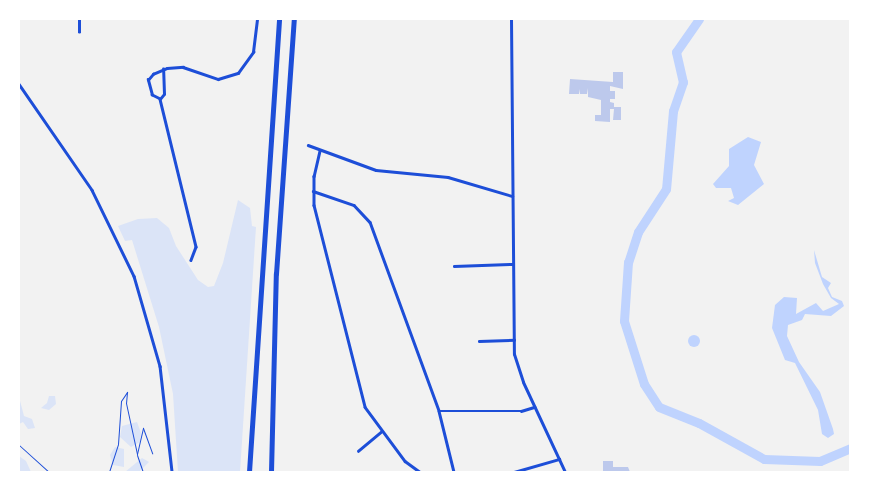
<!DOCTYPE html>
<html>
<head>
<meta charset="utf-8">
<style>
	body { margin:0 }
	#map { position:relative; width:869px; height:491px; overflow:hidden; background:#f2f2f2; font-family:Commissioner,sans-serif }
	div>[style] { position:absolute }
	.green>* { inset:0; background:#dbe4f7 }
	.water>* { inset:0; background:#bfd3fe }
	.round { border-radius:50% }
	.river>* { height:9px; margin:-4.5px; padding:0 4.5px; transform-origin:4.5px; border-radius:4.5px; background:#bfd3fe }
	.building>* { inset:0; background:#bdc9ec }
	.path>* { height:1px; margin:-0.5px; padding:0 0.5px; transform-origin:0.5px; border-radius:0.5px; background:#1d4ed8 }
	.minor>* { height:2.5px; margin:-1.25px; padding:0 1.25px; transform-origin:1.25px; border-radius:1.25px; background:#1d4ed8 }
	.tertiary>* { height:2.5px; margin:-1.25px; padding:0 1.25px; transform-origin:1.25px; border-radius:1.25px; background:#1d4ed8 }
	.secondary>* { height:3px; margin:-1.5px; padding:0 1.5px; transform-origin:1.5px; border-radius:1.5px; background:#1d4ed8 }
	.motorway>* { height:4.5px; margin:-2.25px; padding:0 2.25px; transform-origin:2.25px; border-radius:2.25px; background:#1d4ed8 }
	span { translate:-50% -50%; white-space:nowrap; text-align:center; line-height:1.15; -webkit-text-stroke:4px #fff; paint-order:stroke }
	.frame { position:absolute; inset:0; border:20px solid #fff; pointer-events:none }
</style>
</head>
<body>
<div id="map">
	<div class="green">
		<i style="clip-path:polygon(238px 200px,250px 208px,252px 226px,256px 227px,240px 472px,178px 472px,173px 394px,159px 327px,132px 240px,125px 241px,118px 226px,138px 219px,157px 218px,169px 228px,176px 246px,198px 280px,208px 287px,214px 286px,223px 263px)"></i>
		<i style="clip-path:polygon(49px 396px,55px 396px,56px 404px,49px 410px,41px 408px,47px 403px)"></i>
		<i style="clip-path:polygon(19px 397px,24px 416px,32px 419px,35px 428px,28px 429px,23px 422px,19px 424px)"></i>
		<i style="clip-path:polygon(137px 422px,141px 433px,140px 442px,131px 447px,120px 437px,122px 426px)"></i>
		<i style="clip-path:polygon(115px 447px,124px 449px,124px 467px,113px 465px,110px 455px)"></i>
		<i style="clip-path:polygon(19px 456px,26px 461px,31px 472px,19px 472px)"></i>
		<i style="clip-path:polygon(142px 458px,149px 462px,139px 472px,125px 472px)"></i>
	</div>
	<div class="water">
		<i style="clip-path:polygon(748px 137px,761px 142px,754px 165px,764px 184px,738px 205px,728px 201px,734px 198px,731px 188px,716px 188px,713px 184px,729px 166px,729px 149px)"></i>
		<i style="clip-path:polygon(814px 250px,822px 277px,831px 283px,828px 288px,832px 297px,842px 301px,844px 306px,831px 316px,805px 314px,802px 320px,788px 325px,787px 336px,799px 362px,820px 392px,833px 429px,834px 434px,828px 438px,822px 434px,818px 410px,795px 363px,785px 360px,772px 328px,775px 305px,784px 297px,797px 298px,796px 314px,816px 303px,823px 311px,839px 304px,831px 298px,823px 284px,815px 263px)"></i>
		<i class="round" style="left:688px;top:335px;width:12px;height:12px"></i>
	</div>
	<div class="river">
		<i style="left:699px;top:19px;width:40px;rotate:124.9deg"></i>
		<i style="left:676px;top:52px;width:31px;rotate:77deg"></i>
		<i style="left:683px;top:82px;width:31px;rotate:109deg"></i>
		<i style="left:673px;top:111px;width:78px;rotate:95.1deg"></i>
		<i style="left:666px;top:189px;width:51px;rotate:123.1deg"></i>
		<i style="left:638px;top:232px;width:32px;rotate:108deg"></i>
		<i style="left:628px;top:262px;width:59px;rotate:93.9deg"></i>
		<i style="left:624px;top:321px;width:66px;rotate:72.4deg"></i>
		<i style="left:644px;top:384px;width:27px;rotate:57deg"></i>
		<i style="left:659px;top:407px;width:43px;rotate:21.8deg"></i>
		<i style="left:699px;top:423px;width:74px;rotate:29deg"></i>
		<i style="left:764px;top:459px;width:56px;rotate:2deg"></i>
		<i style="left:820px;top:461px;width:33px;rotate:-23deg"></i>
	</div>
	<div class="building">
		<i style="clip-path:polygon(613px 72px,623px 72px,623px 89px,610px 86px,610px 91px,615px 91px,615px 99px,610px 99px,610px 102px,614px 103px,614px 107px,621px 107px,621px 120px,613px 120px,614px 109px,610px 109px,610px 122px,595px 121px,595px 115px,601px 115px,601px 100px,588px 97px,588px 88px,587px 94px,580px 94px,579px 89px,579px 94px,569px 94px,570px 79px,613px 82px)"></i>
		<i style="clip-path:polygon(603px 461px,613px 461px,613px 467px,628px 467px,630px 472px,603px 472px)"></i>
	</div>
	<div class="path">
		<i style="left:19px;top:445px;width:40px;rotate:42deg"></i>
		<i style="left:137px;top:455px;width:18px;rotate:71deg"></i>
		<i style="left:109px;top:472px;width:29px;rotate:-72deg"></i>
		<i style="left:118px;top:444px;width:43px;rotate:-86deg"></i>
		<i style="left:121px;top:401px;width:11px;rotate:-56deg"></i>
		<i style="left:127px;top:392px;width:11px;rotate:95deg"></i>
		<i style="left:126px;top:403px;width:52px;rotate:77.8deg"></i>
		<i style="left:137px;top:454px;width:27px;rotate:-77deg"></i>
		<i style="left:143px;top:428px;width:27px;rotate:70deg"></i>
	</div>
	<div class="minor">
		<i style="left:79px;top:32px;width:13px;rotate:-90deg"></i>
		<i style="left:160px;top:99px;width:9px;rotate:-153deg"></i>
		<i style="left:152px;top:95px;width:16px;rotate:-105deg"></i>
		<i style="left:148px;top:80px;width:8px;rotate:-50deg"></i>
		<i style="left:153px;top:74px;width:15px;rotate:-23deg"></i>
		<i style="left:167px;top:68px;width:16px;rotate:-4deg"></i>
		<i style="left:183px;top:67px;width:37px;rotate:19deg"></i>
		<i style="left:218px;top:79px;width:21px;rotate:-17deg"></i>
		<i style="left:238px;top:73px;width:26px;rotate:-54deg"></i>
		<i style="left:253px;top:52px;width:33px;rotate:-83deg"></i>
		<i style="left:160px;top:99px;width:152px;rotate:76.3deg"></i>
		<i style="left:196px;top:247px;width:14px;rotate:111deg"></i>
		<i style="left:160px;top:99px;width:6px;rotate:-51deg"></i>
		<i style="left:164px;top:94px;width:25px;rotate:-92deg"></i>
		<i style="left:308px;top:145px;width:72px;rotate:20.2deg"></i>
		<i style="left:376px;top:170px;width:72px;rotate:5.6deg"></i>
		<i style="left:448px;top:177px;width:67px;rotate:16.5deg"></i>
		<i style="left:320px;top:151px;width:26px;rotate:103deg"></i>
		<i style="left:314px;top:176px;width:29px;rotate:90deg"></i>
		<i style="left:314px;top:205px;width:208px;rotate:75.8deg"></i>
		<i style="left:365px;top:407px;width:67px;rotate:53.5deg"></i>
		<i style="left:405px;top:461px;width:19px;rotate:36deg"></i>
		<i style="left:313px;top:191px;width:43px;rotate:18.9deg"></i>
		<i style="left:354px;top:205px;width:23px;rotate:47deg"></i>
		<i style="left:370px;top:222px;width:201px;rotate:69.9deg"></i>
		<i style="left:439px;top:411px;width:63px;rotate:76.2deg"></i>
		<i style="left:454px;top:266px;width:58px;rotate:-2deg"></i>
		<i style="left:479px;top:341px;width:35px;rotate:-2deg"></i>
		<i style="left:439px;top:411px;width:82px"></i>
		<i style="left:521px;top:411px;width:14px;rotate:-17deg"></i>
		<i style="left:358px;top:451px;width:30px;rotate:-40deg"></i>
		<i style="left:514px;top:472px;width:47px;rotate:-16.1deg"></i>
	</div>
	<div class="tertiary">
		<i style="left:19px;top:84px;width:129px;rotate:55.4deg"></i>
		<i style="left:92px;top:190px;width:96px;rotate:64deg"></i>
		<i style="left:134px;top:276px;width:94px;rotate:73.9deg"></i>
		<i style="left:160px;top:366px;width:107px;rotate:83.5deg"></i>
	</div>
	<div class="secondary">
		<i style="left:511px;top:19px;width:335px;rotate:89.5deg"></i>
		<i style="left:514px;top:354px;width:29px;rotate:72deg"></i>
		<i style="left:523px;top:382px;width:99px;rotate:65deg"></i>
	</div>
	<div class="motorway">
		<i style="left:249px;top:472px;width:454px;rotate:-86.2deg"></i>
		<i style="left:271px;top:472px;width:198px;rotate:-88.6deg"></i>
		<i style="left:276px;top:274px;width:256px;rotate:-86deg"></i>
	</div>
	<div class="frame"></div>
</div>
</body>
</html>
